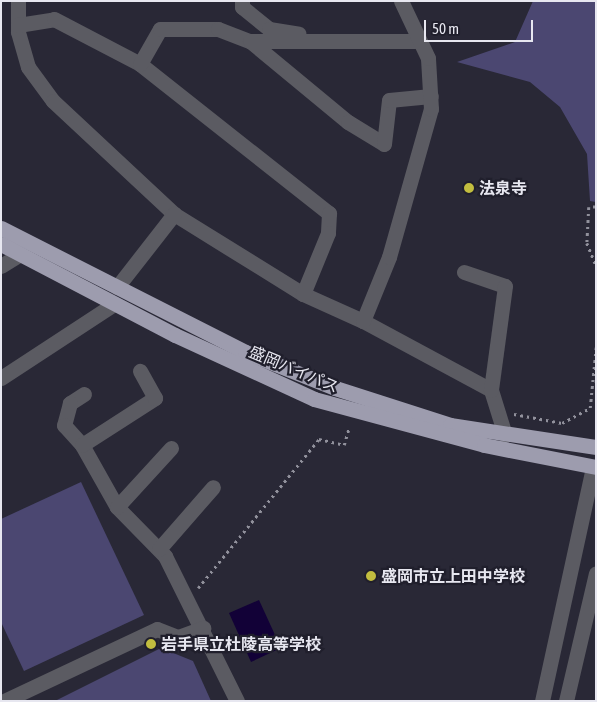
<!DOCTYPE html>
<html>
<head>
<meta charset="utf-8">
<style>
	body { margin:0 }
	#map { position:relative; width:597px; height:702px; overflow:hidden; background:#292836; font-family:"Asap Condensed","Noto Sans JP",sans-serif }
	div>[style] { position:absolute }
	.green>* { inset:0; background:#4b4771 }
	.water>* { inset:0; background:#120137 }
	.path>* { height:2.5px; margin-top:-1.25px; transform-origin:0; background:repeating-linear-gradient(90deg,#91919c 0 2.5px,transparent 0 6.5px) }
	.minor>* { height:15px; margin:-7.5px; padding:0 7.5px; transform-origin:7.5px; border-radius:7.5px; background:#5b5b62 }
	.highway>* { height:15px; margin:-7.5px; padding:0 7.5px; transform-origin:7.5px; border-radius:7.5px; background:#9d9cae }
	.dots>* { width:14px; height:14px; translate:-50% -50%; box-sizing:border-box; border:2px solid #201f2c; border-radius:50% }
	span { translate:-50% -50%; white-space:nowrap; text-align:center; line-height:1.15; -webkit-text-stroke:4.5px #201f2c; paint-order:stroke }
	.poi-label { font-size:16px; color:#e7e7f0; font-weight:700 }
	.left { translate:0 -50%; text-align:left }
	.street-label { font-size:16px; color:#e7e7f0 }
	.frame { position:absolute; inset:0; border:2px solid #e7e7f0; pointer-events:none }
	.scale { position:absolute; left:424px; top:20px; width:109px; height:22px; box-sizing:border-box; border:2px solid #e7e7f0; border-top:0; padding-left:6px; font-size:15px; line-height:18px; white-space:nowrap; color:#e7e7f0; -webkit-text-stroke:4px #201f2c; paint-order:stroke }
</style>
</head>
<body>
<div id="map">
	<div class="green">
		<i style="clip-path:polygon(533px 1px,596px 1px,596px 202px,590px 201px,587px 154px,560px 107px,530px 82px,457px 62px,515px 42px)"></i>
		<i style="clip-path:polygon(81px 482px,144px 615px,24px 671px,1px 622px,1px 519px)"></i>
		<i style="clip-path:polygon(161px 648px,193px 661px,211px 701px,55px 701px)"></i>
	</div>
	<div class="water">
		<i style="clip-path:polygon(259px 600px,281px 648px,251px 662px,229px 613px)"></i>
	</div>
	<div class="path">
		<i style="left:596px;top:207px;width:7px;rotate:180deg"></i>
		<i style="left:589px;top:207px;width:36px;rotate:93deg"></i>
		<i style="left:587px;top:243px;width:24px;rotate:68deg"></i>
		<i style="left:514px;top:414px;width:49px;rotate:10.6deg"></i>
		<i style="left:562px;top:423px;width:32px;rotate:-28deg"></i>
		<i style="left:590px;top:408px;width:61px;rotate:-84.4deg"></i>
		<i style="left:198px;top:588px;width:192px;rotate:-50.9deg"></i>
		<i style="left:319px;top:439px;width:26px;rotate:13deg"></i>
		<i style="left:344px;top:445px;width:19px;rotate:-74deg"></i>
	</div>
	<div class="minor">
		<i style="left:18px;top:1px;width:31px;rotate:90deg"></i>
		<i style="left:18px;top:32px;width:36px;rotate:74deg"></i>
		<i style="left:28px;top:67px;width:42px;rotate:53.7deg"></i>
		<i style="left:53px;top:101px;width:166px;rotate:43deg"></i>
		<i style="left:174px;top:214px;width:152px;rotate:31.8deg"></i>
		<i style="left:303px;top:294px;width:66px;rotate:24.2deg"></i>
		<i style="left:363px;top:321px;width:145px;rotate:28.3deg"></i>
		<i style="left:491px;top:390px;width:47px;rotate:72.7deg"></i>
		<i style="left:242px;top:1px;width:6px;rotate:90deg"></i>
		<i style="left:242px;top:7px;width:35px;rotate:39deg"></i>
		<i style="left:269px;top:29px;width:30px;rotate:9deg"></i>
		<i style="left:18px;top:25px;width:36px;rotate:-9deg"></i>
		<i style="left:54px;top:19px;width:97px;rotate:27.6deg"></i>
		<i style="left:140px;top:64px;width:241px;rotate:38.3deg"></i>
		<i style="left:329px;top:213px;width:20px;rotate:93deg"></i>
		<i style="left:328px;top:233px;width:66px;rotate:112.3deg"></i>
		<i style="left:250px;top:41px;width:127px;rotate:39.6deg"></i>
		<i style="left:348px;top:122px;width:42px;rotate:31.4deg"></i>
		<i style="left:384px;top:144px;width:44px;rotate:-83.5deg"></i>
		<i style="left:389px;top:100px;width:42px;rotate:-5.4deg"></i>
		<i style="left:140px;top:64px;width:40px;rotate:-60.3deg"></i>
		<i style="left:160px;top:29px;width:58px"></i>
		<i style="left:218px;top:29px;width:34px;rotate:21deg"></i>
		<i style="left:250px;top:41px;width:168px"></i>
		<i style="left:1px;top:266px;width:22px;rotate:-32deg"></i>
		<i style="left:464px;top:272px;width:43px;rotate:18.9deg"></i>
		<i style="left:505px;top:286px;width:105px;rotate:97.7deg"></i>
		<i style="left:117px;top:287px;width:93px;rotate:-52deg"></i>
		<i style="left:363px;top:321px;width:69px;rotate:-67.9deg"></i>
		<i style="left:389px;top:257px;width:154px;rotate:-74.2deg"></i>
		<i style="left:431px;top:109px;width:51px;rotate:-93.4deg"></i>
		<i style="left:428px;top:58px;width:63px;rotate:-115.3deg"></i>
		<i style="left:1px;top:378px;width:135px;rotate:-33.2deg"></i>
		<i style="left:84px;top:394px;width:17px;rotate:147deg"></i>
		<i style="left:70px;top:403px;width:23px;rotate:105deg"></i>
		<i style="left:64px;top:425px;width:27px;rotate:48deg"></i>
		<i style="left:82px;top:445px;width:71px;rotate:60.6deg"></i>
		<i style="left:117px;top:507px;width:69px;rotate:45.6deg"></i>
		<i style="left:165px;top:556px;width:162px;rotate:63.6deg"></i>
		<i style="left:82px;top:445px;width:87px;rotate:-32.8deg"></i>
		<i style="left:155px;top:398px;width:31px;rotate:-119deg"></i>
		<i style="left:117px;top:507px;width:80px;rotate:-47.5deg"></i>
		<i style="left:159px;top:549px;width:82px;rotate:-48.9deg"></i>
		<i style="left:4px;top:701px;width:169px;rotate:-25.2deg"></i>
		<i style="left:157px;top:629px;width:22px;rotate:21deg"></i>
		<i style="left:178px;top:637px;width:27px;rotate:-20deg"></i>
		<i style="left:542px;top:701px;width:239px;rotate:-77.7deg"></i>
		<i style="left:566px;top:701px;width:131px;rotate:-76.8deg"></i>
	</div>
	<div class="highway">
		<i style="left:1px;top:228px;width:274px;rotate:26.9deg"></i>
		<i style="left:245px;top:352px;width:97px;rotate:21.8deg"></i>
		<i style="left:335px;top:388px;width:121px;rotate:17.8deg"></i>
		<i style="left:450px;top:425px;width:148px;rotate:8.6deg"></i>
		<i style="left:1px;top:244px;width:196px;rotate:27.6deg"></i>
		<i style="left:175px;top:335px;width:153px;rotate:24.7deg"></i>
		<i style="left:314px;top:399px;width:176px;rotate:15.1deg"></i>
		<i style="left:484px;top:445px;width:114px;rotate:11.1deg"></i>
	</div>
	<div class="dots">
		<i style="left:469px;top:188px;background:#c2bd3f"></i>
		<i style="left:371px;top:576px;background:#c2bd3f"></i>
		<i style="left:151px;top:644px;background:#c2bd3f"></i>
	</div>
	<div class="poi-label">
		<span class="left" style="left:479px;top:188px">法泉寺</span>
		<span class="left" style="left:381px;top:576px">盛岡市立上田中学校</span>
		<span class="left" style="left:161px;top:644px">岩手県立杜陵高等学校</span>
	</div>
	<div class="street-label">
		<span style="left:294px;top:369px;rotate:23deg">盛岡バイパス</span>
	</div>
	<div class="frame"></div>
	<div class="scale">50 m</div>
</div>
</body>
</html>
